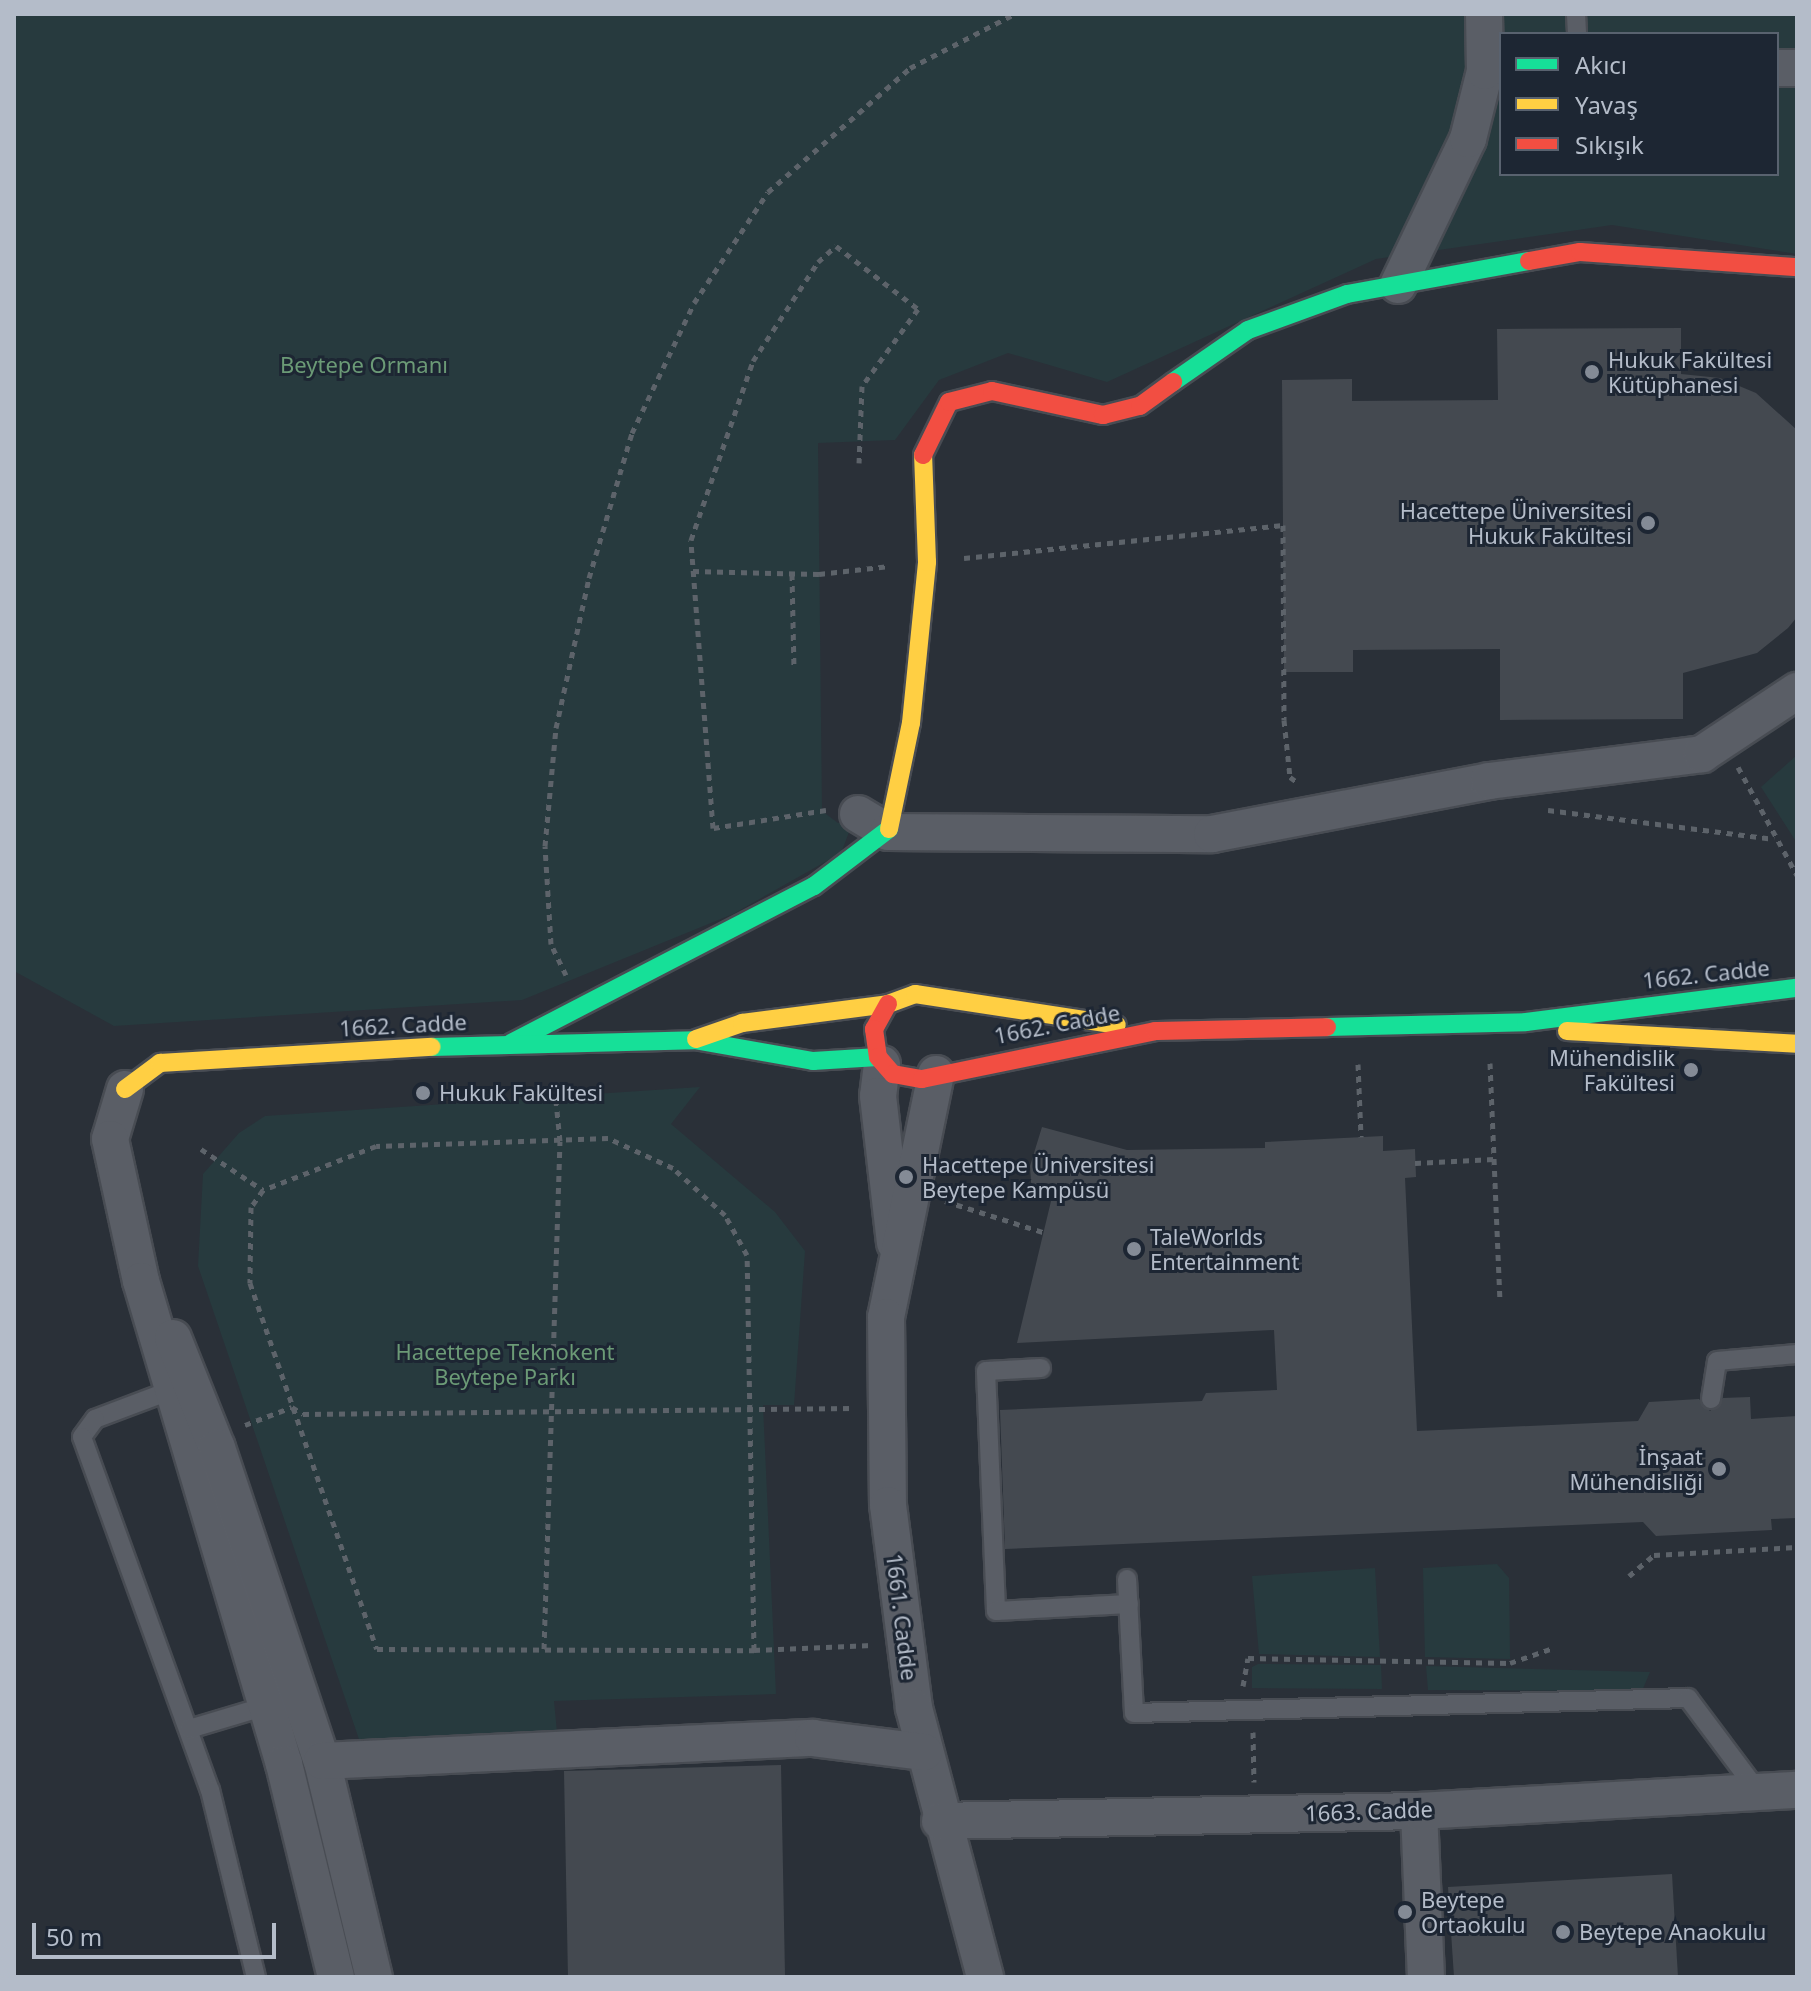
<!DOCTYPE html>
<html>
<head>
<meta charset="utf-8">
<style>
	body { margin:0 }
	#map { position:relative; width:1811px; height:1991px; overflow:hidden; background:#2a3038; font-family:"Noto Sans",sans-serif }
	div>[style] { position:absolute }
	.green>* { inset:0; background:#273a3e }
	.building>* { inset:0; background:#444950 }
	.path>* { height:5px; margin-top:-2.5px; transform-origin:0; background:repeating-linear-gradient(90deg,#5d636a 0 6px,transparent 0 12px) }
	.roads { filter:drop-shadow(2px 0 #484c53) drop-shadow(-2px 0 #484c53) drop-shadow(0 2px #484c53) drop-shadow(0 -2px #484c53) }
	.lane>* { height:18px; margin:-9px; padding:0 9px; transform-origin:9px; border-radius:9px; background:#5a5e66 }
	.street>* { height:36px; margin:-18px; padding:0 18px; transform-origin:18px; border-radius:18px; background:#5a5e66 }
	.fast>* { height:18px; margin:-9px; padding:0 9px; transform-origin:9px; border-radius:9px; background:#16e098 }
	.slow>* { height:18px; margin:-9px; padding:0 9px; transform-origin:9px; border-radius:9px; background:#ffcf43 }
	.jam>* { height:18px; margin:-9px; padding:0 9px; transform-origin:9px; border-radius:9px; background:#f24e42 }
	.dots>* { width:22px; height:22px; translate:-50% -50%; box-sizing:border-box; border:4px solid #1d2633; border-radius:50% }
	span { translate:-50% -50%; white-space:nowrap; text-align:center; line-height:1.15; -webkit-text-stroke:6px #1d2633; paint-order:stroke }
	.poi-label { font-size:22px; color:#b4bcc9 }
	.left { translate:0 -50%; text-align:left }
	.right { translate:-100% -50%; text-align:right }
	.park-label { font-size:22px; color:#6b9a76 }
	.street-label { font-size:22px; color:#b4bcc9 }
	.frame { position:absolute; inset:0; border:16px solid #b4bcc9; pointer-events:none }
	.legend { position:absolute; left:1499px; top:32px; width:280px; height:144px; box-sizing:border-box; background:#1d2633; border:2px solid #59626f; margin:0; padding:10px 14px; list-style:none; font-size:24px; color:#b4bcc9 }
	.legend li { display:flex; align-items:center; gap:16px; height:40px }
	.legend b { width:40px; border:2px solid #59626f }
	.scale { position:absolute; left:32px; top:1923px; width:244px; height:36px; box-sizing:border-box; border:4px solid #b4bcc9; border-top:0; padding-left:10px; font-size:24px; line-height:28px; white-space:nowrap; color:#b4bcc9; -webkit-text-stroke:6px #1d2633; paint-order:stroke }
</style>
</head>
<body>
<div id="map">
	<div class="green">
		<i style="clip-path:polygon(evenodd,14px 14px,1797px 14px,1797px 254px,1612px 225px,1376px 259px,1107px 382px,1008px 353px,939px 380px,895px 440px,818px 443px,822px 811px,838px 823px,853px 822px,841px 853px,733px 914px,522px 1000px,114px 1026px,14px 971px,14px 14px,1501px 34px,1777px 34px,1777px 174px,1501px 174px,1501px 34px)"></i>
		<i style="clip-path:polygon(1797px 755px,1797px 843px,1761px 787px)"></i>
		<i style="clip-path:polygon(700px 1087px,671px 1124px,775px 1212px,805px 1251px,794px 1405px,763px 1405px,776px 1694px,554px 1701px,558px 1743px,363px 1751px,198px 1266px,203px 1174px,239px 1133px,265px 1116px)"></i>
		<i style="clip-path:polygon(1497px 1564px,1509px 1578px,1510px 1659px,1425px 1657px,1423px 1568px)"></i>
		<i style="clip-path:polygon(1375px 1568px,1380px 1657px,1259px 1654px,1252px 1576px)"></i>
		<i style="clip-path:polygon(1258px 1664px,1381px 1665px,1382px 1689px,1252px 1688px,1252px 1667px)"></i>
		<i style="clip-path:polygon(1426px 1666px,1650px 1672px,1642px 1691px,1428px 1690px)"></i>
	</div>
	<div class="building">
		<i style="clip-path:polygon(1681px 328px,1681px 374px,1720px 378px,1756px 393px,1797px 430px,1797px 617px,1788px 628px,1757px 653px,1683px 673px,1683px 719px,1500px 720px,1500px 649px,1353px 650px,1353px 672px,1284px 672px,1282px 380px,1352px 379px,1352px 401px,1498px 400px,1497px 329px)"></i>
		<i style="clip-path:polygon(1042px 1127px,1127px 1150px,1265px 1148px,1265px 1142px,1383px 1136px,1383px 1151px,1415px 1149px,1416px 1177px,1405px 1178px,1417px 1431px,1638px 1421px,1649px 1402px,1699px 1399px,1710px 1411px,1723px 1398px,1750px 1397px,1751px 1419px,1797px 1416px,1797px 1518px,1771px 1519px,1772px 1530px,1656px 1536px,1643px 1522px,1005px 1549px,1000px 1410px,1202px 1401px,1206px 1393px,1277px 1390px,1274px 1330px,1017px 1343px,1052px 1197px,1032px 1197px,1030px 1166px)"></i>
		<i style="clip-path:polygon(781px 1765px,785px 1976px,568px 1977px,564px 1771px)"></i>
		<i style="clip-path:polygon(1672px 1874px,1678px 1977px,1454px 1977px,1448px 1887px)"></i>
	</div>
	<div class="path">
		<i style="left:964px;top:558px;width:321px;rotate:-5.9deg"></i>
		<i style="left:1283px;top:525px;width:195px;rotate:89.7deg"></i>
		<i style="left:1284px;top:720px;width:57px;rotate:84deg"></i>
		<i style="left:1290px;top:777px;width:9px;rotate:36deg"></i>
		<i style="left:693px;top:571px;width:126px;rotate:1.4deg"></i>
		<i style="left:819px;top:574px;width:71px;rotate:-6.4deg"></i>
		<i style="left:792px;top:574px;width:92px;rotate:88.8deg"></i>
		<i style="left:1738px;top:767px;width:123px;rotate:61.4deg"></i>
		<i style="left:826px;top:810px;width:114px;rotate:170.9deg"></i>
		<i style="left:713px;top:828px;width:289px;rotate:-94.4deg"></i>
		<i style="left:691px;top:540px;width:189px;rotate:-70.9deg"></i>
		<i style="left:753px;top:361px;width:118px;rotate:-56.7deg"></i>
		<i style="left:818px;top:262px;width:24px;rotate:-42deg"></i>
		<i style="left:836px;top:246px;width:103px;rotate:37.5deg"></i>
		<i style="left:918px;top:309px;width:95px;rotate:126deg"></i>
		<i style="left:862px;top:386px;width:77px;rotate:92.2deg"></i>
		<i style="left:1548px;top:810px;width:228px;rotate:7.3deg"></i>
		<i style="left:566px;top:975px;width:34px;rotate:-116deg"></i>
		<i style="left:551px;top:944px;width:98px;rotate:-93.5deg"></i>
		<i style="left:545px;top:846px;width:119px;rotate:-84.7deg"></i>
		<i style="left:556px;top:728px;width:154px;rotate:-77.6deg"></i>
		<i style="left:589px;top:578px;width:151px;rotate:-73.5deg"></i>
		<i style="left:632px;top:433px;width:144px;rotate:-64.5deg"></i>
		<i style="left:694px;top:303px;width:133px;rotate:-56.3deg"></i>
		<i style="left:768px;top:192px;width:189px;rotate:-41.1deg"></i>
		<i style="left:910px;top:68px;width:117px;rotate:-27.4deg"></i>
		<i style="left:1490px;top:1063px;width:237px;rotate:87.6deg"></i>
		<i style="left:1358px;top:1064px;width:73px;rotate:87.6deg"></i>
		<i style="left:201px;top:1149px;width:74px;rotate:33.5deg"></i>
		<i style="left:1415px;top:1163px;width:79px;rotate:-2.9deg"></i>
		<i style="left:945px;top:1201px;width:103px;rotate:17.6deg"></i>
		<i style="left:245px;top:1425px;width:50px;rotate:-21deg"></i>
		<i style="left:292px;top:1407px;width:13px;rotate:32deg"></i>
		<i style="left:303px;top:1414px;width:551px;rotate:-0.62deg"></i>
		<i style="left:1629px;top:1576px;width:33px;rotate:-40deg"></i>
		<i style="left:1654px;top:1555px;width:143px;rotate:-3.2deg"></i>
		<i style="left:544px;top:1649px;width:508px;rotate:-88.2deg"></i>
		<i style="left:560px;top:1141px;width:50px;rotate:-95.7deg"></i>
		<i style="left:754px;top:1650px;width:395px;rotate:-91deg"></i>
		<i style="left:747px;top:1255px;width:46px;rotate:-118.8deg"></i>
		<i style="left:725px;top:1215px;width:70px;rotate:-137.9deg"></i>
		<i style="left:673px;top:1168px;width:72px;rotate:-155.2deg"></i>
		<i style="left:608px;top:1138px;width:232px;rotate:178deg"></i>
		<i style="left:376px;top:1146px;width:121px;rotate:158.7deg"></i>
		<i style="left:263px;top:1190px;width:21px;rotate:125deg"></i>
		<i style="left:251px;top:1207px;width:76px;rotate:90.8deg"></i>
		<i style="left:250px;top:1283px;width:387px;rotate:70.9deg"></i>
		<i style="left:377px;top:1649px;width:377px;rotate:0.2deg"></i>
		<i style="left:754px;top:1650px;width:118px;rotate:-2.4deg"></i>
		<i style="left:1243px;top:1686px;width:28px;rotate:-80deg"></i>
		<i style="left:1248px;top:1658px;width:262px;rotate:1.1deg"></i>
		<i style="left:1510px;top:1663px;width:46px;rotate:-19.2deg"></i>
		<i style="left:1253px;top:1732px;width:50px;rotate:88.9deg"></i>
	</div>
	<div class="roads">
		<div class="lane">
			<i style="left:1576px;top:14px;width:20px;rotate:87deg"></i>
			<i style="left:1041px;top:1368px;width:55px;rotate:176.9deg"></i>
			<i style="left:986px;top:1371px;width:240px;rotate:87.6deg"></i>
			<i style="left:996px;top:1611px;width:133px;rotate:-3deg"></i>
			<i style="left:169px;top:1391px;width:79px;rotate:159.3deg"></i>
			<i style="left:95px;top:1419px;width:22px;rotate:126deg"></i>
			<i style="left:82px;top:1437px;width:375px;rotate:70.1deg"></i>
			<i style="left:210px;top:1790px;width:193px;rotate:76.2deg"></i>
			<i style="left:1711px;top:1399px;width:38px;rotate:-81deg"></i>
			<i style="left:1717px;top:1361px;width:80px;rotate:-5deg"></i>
			<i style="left:1127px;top:1579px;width:134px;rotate:87deg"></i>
			<i style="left:1134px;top:1713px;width:554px;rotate:-1.55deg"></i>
			<i style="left:1688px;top:1698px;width:119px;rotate:53.2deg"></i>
			<i style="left:189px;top:1729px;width:80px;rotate:-16.6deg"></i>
		</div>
		<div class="street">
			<i style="left:1777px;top:68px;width:20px"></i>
			<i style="left:1398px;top:285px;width:162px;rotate:-64.4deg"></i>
			<i style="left:1468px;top:139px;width:70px;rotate:-76deg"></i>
			<i style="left:1485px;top:71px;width:57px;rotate:-91deg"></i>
			<i style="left:858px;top:814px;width:35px;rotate:31deg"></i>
			<i style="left:888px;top:832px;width:324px;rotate:0.4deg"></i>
			<i style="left:1212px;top:834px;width:282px;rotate:-10.8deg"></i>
			<i style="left:1489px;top:781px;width:215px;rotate:-7.2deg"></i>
			<i style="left:1702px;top:754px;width:114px;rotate:-33.6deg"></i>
			<i style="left:882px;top:1064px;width:32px;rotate:97deg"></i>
			<i style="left:878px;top:1096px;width:148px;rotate:83.4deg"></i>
			<i style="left:936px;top:1074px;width:248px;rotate:101.6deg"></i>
			<i style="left:886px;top:1317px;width:188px;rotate:89.4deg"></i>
			<i style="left:888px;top:1505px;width:205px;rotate:82.7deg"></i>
			<i style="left:914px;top:1708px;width:278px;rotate:75.2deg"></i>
			<i style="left:125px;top:1089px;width:52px;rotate:106.7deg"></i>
			<i style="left:110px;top:1139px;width:145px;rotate:77.7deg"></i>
			<i style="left:141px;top:1281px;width:504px;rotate:73.51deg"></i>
			<i style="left:284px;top:1764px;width:219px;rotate:76.3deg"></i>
			<i style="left:173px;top:1338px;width:118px;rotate:68.2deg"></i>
			<i style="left:217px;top:1448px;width:330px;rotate:71.5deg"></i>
			<i style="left:322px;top:1761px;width:222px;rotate:76.5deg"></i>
			<i style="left:322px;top:1761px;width:492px;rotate:-2.7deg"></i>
			<i style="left:813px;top:1738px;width:112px;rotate:7.2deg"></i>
			<i style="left:1419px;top:1811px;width:166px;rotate:87.6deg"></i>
			<i style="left:940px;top:1821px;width:479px;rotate:-1.2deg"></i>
			<i style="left:1419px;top:1811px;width:379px;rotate:-3.2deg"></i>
		</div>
		<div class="fast">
			<i style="left:1173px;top:382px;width:91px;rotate:-34.7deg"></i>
			<i style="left:1248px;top:330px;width:105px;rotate:-20deg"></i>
			<i style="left:1347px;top:294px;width:185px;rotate:-10.3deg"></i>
			<i style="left:1327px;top:1027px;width:199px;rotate:-1.4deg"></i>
			<i style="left:1526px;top:1022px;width:273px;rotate:-7.2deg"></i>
			<i style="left:511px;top:1043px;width:341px;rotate:-27.4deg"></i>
			<i style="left:814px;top:886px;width:94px;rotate:-37.2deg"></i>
			<i style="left:432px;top:1047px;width:262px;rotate:-1.5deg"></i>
			<i style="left:694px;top:1040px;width:121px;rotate:10deg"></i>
			<i style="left:813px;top:1061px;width:65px;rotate:-3.5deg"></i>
		</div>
		<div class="slow">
			<i style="left:889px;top:829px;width:108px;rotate:-78.3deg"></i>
			<i style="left:911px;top:723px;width:162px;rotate:-84.3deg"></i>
			<i style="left:927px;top:562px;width:107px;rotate:-92.1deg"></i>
			<i style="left:1567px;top:1031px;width:230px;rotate:3.2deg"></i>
			<i style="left:696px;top:1039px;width:49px;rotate:-19.2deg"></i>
			<i style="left:742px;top:1023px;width:147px;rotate:-7.4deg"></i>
			<i style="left:888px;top:1004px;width:29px;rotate:-20deg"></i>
			<i style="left:915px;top:994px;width:204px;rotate:8.7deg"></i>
			<i style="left:125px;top:1089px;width:44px;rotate:-36.6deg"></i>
			<i style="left:160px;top:1063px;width:272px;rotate:-3.4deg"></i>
		</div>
		<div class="jam">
			<i style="left:1529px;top:261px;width:52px;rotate:-10deg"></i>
			<i style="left:1580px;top:252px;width:218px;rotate:4deg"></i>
			<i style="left:923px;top:455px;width:59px;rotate:-63.9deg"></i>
			<i style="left:949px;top:402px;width:44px;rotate:-14.3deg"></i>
			<i style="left:992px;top:391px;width:114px;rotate:12.2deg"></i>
			<i style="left:1103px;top:415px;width:38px;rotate:-14deg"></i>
			<i style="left:1140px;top:406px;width:41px;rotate:-36deg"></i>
			<i style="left:888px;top:1004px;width:29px;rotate:119deg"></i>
			<i style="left:874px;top:1029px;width:28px;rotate:82deg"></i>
			<i style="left:878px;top:1057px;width:23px;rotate:49deg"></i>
			<i style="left:893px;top:1074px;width:29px;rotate:10deg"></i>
			<i style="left:922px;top:1079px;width:238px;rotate:-11.6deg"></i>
			<i style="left:1155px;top:1031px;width:172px;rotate:-1.3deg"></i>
		</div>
	</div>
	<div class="dots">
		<i style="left:1592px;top:372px;background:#848b96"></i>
		<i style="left:1648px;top:523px;background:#848b96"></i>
		<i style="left:1691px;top:1070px;background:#848b96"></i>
		<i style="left:423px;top:1093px;background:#848b96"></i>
		<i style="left:906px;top:1177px;background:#848b96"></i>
		<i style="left:1134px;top:1249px;background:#848b96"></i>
		<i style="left:1719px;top:1469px;background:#848b96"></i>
		<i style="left:1405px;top:1912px;background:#848b96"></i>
		<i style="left:1563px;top:1932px;background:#848b96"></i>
	</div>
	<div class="poi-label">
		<span class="left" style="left:1608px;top:372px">Hukuk Fakültesi<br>Kütüphanesi</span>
		<span class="right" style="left:1632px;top:523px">Hacettepe Üniversitesi<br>Hukuk Fakültesi</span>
		<span class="right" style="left:1675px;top:1070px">Mühendislik<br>Fakültesi</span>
		<span class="left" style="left:439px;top:1093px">Hukuk Fakültesi</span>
		<span class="left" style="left:922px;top:1177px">Hacettepe Üniversitesi<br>Beytepe Kampüsü</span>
		<span class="left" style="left:1150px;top:1249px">TaleWorlds<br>Entertainment</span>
		<span class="right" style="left:1703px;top:1469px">İnşaat<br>Mühendisliği</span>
		<span class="left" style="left:1421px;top:1912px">Beytepe<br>Ortaokulu</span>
		<span class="left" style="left:1579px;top:1932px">Beytepe Anaokulu</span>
	</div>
	<div class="park-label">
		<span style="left:364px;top:365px">Beytepe Ormanı</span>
		<span style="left:505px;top:1364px">Hacettepe Teknokent<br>Beytepe Parkı</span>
	</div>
	<div class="street-label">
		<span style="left:1706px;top:974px;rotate:-6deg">1662. Cadde</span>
		<span style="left:1057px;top:1024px;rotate:-11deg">1662. Cadde</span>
		<span style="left:403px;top:1025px;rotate:-3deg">1662. Cadde</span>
		<span style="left:902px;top:1617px;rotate:83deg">1661. Cadde</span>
		<span style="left:1369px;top:1811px;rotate:-2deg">1663. Cadde</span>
	</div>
	<div class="frame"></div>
	<ul class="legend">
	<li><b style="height:10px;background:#16e098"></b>Akıcı</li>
	<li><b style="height:10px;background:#ffcf43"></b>Yavaş</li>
	<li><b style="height:10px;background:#f24e42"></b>Sıkışık</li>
	</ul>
	<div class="scale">50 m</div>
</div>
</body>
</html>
